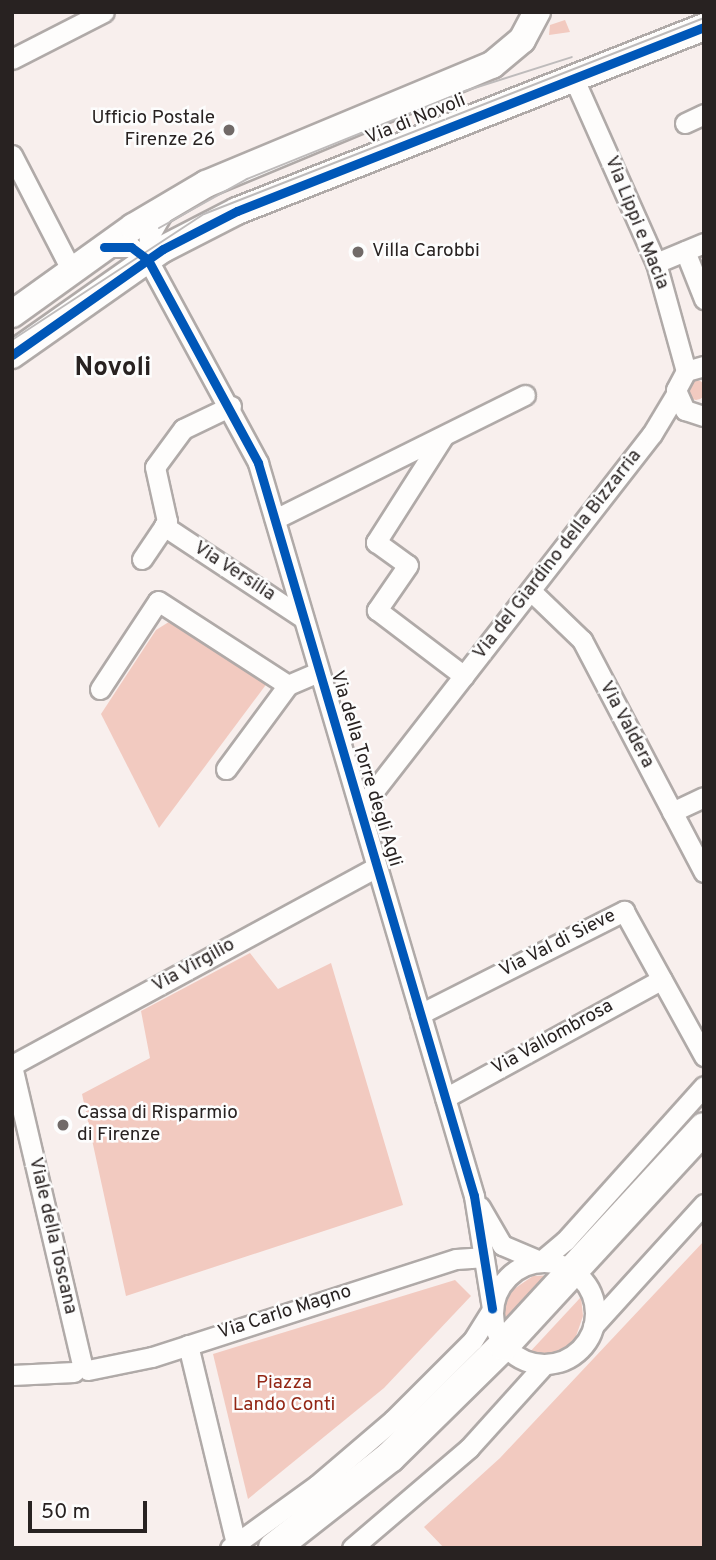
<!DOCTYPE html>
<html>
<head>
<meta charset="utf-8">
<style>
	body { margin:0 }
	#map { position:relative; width:716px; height:1560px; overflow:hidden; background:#f8efed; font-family:Overpass,sans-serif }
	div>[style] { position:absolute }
	.green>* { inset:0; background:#f2cac0 }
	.round { border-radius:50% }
	.roads { filter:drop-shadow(2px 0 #b0aaa8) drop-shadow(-2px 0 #b0aaa8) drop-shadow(0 2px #b0aaa8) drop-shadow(0 -2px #b0aaa8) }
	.street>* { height:19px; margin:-9.5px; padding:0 9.5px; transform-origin:9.5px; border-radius:9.5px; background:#fefdfc }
	.street>.ring { margin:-9.5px; padding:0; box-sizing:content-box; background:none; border:19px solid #fefdfc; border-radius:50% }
	.secondary>* { height:26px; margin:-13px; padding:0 13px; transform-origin:13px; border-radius:13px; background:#fefdfc }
	.primary>* { height:30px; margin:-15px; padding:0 15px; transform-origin:15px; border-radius:15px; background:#fefdfc }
	.tram>* { height:2px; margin:-1px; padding:0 1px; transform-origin:1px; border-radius:1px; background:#bebbbb }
	.cycleway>* { height:9px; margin:-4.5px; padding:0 4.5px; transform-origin:4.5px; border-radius:4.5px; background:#0057b8 }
	.dots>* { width:19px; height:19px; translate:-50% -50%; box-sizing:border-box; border:4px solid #fdfdfd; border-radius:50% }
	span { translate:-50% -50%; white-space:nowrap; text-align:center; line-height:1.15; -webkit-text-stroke:5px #fdfdfd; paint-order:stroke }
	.poi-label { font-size:19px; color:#282221 }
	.right { translate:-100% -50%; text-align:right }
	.left { translate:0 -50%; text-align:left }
	.street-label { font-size:19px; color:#282221 }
	.park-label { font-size:19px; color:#932715 }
	.district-label { font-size:26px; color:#282221; font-weight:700 }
	.frame { position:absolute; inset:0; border:14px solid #282221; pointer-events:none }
	.scale { position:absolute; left:28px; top:1501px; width:119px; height:32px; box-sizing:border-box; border:4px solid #282221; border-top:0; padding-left:9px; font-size:21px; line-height:24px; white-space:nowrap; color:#282221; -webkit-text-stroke:5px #fdfdfd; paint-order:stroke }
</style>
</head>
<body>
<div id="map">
	<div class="green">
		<i style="clip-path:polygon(565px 20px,570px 32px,549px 35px,550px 25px)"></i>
		<i class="round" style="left:686px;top:380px;width:20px;height:20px"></i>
		<i style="clip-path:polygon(172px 620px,268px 682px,159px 828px,101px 714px,156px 630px)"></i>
		<i style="clip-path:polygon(250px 953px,278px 989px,331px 963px,403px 1205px,126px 1296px,82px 1094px,150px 1058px,141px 1011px)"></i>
		<i style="clip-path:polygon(704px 1241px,704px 1548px,444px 1548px,424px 1527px,500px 1458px)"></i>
		<i style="clip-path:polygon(558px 1275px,506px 1330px,503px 1311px,511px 1291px,533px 1276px)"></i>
		<i style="clip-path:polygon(455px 1280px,471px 1296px,384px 1388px,248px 1499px,213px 1354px)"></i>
		<i style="clip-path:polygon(581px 1297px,583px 1316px,574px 1342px,553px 1355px,528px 1354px)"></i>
	</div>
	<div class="roads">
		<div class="street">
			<i style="left:12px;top:59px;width:103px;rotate:-27.1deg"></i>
			<i style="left:574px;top:79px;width:201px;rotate:66deg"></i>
			<i style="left:656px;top:263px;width:112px;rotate:74.5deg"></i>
			<i style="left:685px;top:123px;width:21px;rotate:-25deg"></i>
			<i style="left:12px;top:155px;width:131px;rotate:62.7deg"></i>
			<i style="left:104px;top:247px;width:27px"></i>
			<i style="left:131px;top:247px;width:21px;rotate:37deg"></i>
			<i style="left:148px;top:260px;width:231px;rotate:61.5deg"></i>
			<i style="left:258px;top:463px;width:764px;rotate:73.58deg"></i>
			<i style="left:474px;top:1196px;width:114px;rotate:80.9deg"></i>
			<i style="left:685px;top:251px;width:52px;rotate:68.4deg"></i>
			<i style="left:148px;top:260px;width:24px;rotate:-88deg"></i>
			<i style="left:149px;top:236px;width:30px;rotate:-60deg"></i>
			<i style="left:656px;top:263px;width:52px;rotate:-22.6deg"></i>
			<i style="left:704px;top:366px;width:19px;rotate:164deg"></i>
			<i style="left:686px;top:371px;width:21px;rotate:118deg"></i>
			<i style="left:676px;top:390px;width:22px;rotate:66deg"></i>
			<i style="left:685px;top:410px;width:20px;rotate:18deg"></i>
			<i style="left:231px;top:406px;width:53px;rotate:154.4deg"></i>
			<i style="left:183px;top:429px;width:47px;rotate:126.4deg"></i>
			<i style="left:155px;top:467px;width:55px;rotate:77.5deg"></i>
			<i style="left:167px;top:521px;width:6px;rotate:121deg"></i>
			<i style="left:164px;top:526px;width:167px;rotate:33.5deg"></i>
			<i style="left:443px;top:437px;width:125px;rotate:122.5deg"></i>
			<i style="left:376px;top:542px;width:39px;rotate:36deg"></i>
			<i style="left:408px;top:565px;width:55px;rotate:124.6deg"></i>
			<i style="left:377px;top:610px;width:109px;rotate:37.2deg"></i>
			<i style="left:275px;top:519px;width:279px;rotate:-26.4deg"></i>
			<i style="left:142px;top:559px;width:40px;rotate:-56deg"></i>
			<i style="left:531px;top:591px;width:71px;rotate:43.9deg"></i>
			<i style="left:582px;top:640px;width:262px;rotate:62.3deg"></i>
			<i style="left:100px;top:689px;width:105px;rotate:-56.6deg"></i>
			<i style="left:158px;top:601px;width:155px;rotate:32.9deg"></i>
			<i style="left:288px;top:685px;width:33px;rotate:-23deg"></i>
			<i style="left:226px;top:769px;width:104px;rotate:-53.6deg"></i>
			<i style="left:360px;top:809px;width:475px;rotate:-52.1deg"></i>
			<i style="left:652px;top:434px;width:47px;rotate:-59deg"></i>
			<i style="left:672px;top:812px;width:35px;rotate:-25deg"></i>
			<i style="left:420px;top:1014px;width:229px;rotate:-26.8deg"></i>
			<i style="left:624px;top:911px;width:166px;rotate:61.1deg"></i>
			<i style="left:12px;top:1065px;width:414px;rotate:-28.5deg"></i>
			<i style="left:12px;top:1066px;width:307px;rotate:76.8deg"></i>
			<i style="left:445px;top:1098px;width:247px;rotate:-28.7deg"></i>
			<i style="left:480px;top:1207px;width:44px;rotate:59.9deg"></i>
			<i style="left:502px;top:1245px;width:41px;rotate:22.8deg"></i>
			<i style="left:541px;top:1261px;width:31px;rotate:-40deg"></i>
			<i style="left:565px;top:1241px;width:208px;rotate:-48.1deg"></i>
			<i class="ring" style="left:493px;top:1262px;width:83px;height:83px"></i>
			<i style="left:593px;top:1326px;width:165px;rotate:-47.7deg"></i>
			<i style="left:188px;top:1345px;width:205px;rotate:76.4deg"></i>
			<i style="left:88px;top:1370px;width:65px;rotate:-11.5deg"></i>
			<i style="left:152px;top:1357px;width:319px;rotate:-17.9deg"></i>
			<i style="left:456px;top:1259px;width:26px;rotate:-4deg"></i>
			<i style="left:12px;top:1375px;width:62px;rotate:-2.8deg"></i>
			<i style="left:230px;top:1548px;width:107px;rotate:-35.9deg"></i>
			<i style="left:317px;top:1485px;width:100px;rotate:-40.5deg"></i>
			<i style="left:393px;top:1420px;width:113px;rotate:-45deg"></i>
			<i style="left:473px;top:1340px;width:36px;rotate:-58deg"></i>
			<i style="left:352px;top:1548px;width:154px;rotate:-40.5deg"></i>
			<i style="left:469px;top:1448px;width:113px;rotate:-47.9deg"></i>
		</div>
		<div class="secondary">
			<i style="left:12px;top:314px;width:149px;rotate:-35.7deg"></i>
			<i style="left:133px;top:227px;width:85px;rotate:-30.5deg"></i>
			<i style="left:206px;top:184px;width:310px;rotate:-22.6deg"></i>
			<i style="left:492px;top:65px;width:39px;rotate:-40deg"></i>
			<i style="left:522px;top:40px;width:32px;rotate:-62deg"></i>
			<i style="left:12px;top:355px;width:184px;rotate:-35.1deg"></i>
			<i style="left:163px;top:249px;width:83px;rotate:-27.2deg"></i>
			<i style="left:237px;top:211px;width:502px;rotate:-21.5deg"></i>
		</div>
		<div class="primary">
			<i style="left:274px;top:1548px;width:147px;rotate:-38.1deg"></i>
			<i style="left:390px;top:1457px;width:160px;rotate:-44.5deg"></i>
			<i style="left:504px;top:1345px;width:295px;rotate:-47.3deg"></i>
		</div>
	</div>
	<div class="tram">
		<i style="left:159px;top:228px;width:101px;rotate:-29.1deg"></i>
		<i style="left:247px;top:179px;width:235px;rotate:-22deg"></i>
		<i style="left:465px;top:91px;width:112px;rotate:-17.6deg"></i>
		<i style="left:12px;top:340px;width:230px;rotate:-33.3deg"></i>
		<i style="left:204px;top:214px;width:537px;rotate:-21.41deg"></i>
	</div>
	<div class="cycleway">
		<i style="left:104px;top:247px;width:27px"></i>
		<i style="left:131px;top:247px;width:21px;rotate:37deg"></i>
		<i style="left:148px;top:260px;width:231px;rotate:61.5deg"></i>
		<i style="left:258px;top:463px;width:764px;rotate:73.58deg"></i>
		<i style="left:474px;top:1196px;width:114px;rotate:80.9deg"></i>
		<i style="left:12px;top:355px;width:184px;rotate:-35.1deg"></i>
		<i style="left:163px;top:249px;width:83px;rotate:-27.2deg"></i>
		<i style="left:237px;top:211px;width:502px;rotate:-21.5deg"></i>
	</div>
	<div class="dots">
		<i style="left:229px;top:130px;background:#716a68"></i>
		<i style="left:358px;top:252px;background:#716a68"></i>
		<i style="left:63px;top:1125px;background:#716a68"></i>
	</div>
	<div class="poi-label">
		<span class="right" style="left:215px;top:130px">Ufficio Postale<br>Firenze 26</span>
		<span class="left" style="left:372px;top:252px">Villa Carobbi</span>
		<span class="left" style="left:77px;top:1125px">Cassa di Risparmio<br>di Firenze</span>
	</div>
	<div class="street-label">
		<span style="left:416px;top:120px;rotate:-22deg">Via di Novoli</span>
		<span style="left:636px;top:223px;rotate:68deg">Via Lippi e Macia</span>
		<span style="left:558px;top:555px;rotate:-52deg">Via del Giardino della Bizzarria</span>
		<span style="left:234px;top:572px;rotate:33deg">Via Versilia</span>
		<span style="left:626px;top:725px;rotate:62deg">Via Valdera</span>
		<span style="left:365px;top:769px;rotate:73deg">Via della Torre degli Agli</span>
		<span style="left:558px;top:944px;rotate:-27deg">Via Val di Sieve</span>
		<span style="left:194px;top:966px;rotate:-29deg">Via Virgilio</span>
		<span style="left:553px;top:1038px;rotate:-29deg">Via Vallombrosa</span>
		<span style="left:52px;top:1236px;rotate:77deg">Viale della Toscana</span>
		<span style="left:285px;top:1313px;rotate:-18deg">Via Carlo Magno</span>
	</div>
	<div class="park-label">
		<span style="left:284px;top:1395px">Piazza<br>Lando Conti</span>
	</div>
	<div class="district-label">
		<span style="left:113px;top:369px">Novoli</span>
	</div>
	<div class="frame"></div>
	<div class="scale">50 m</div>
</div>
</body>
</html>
